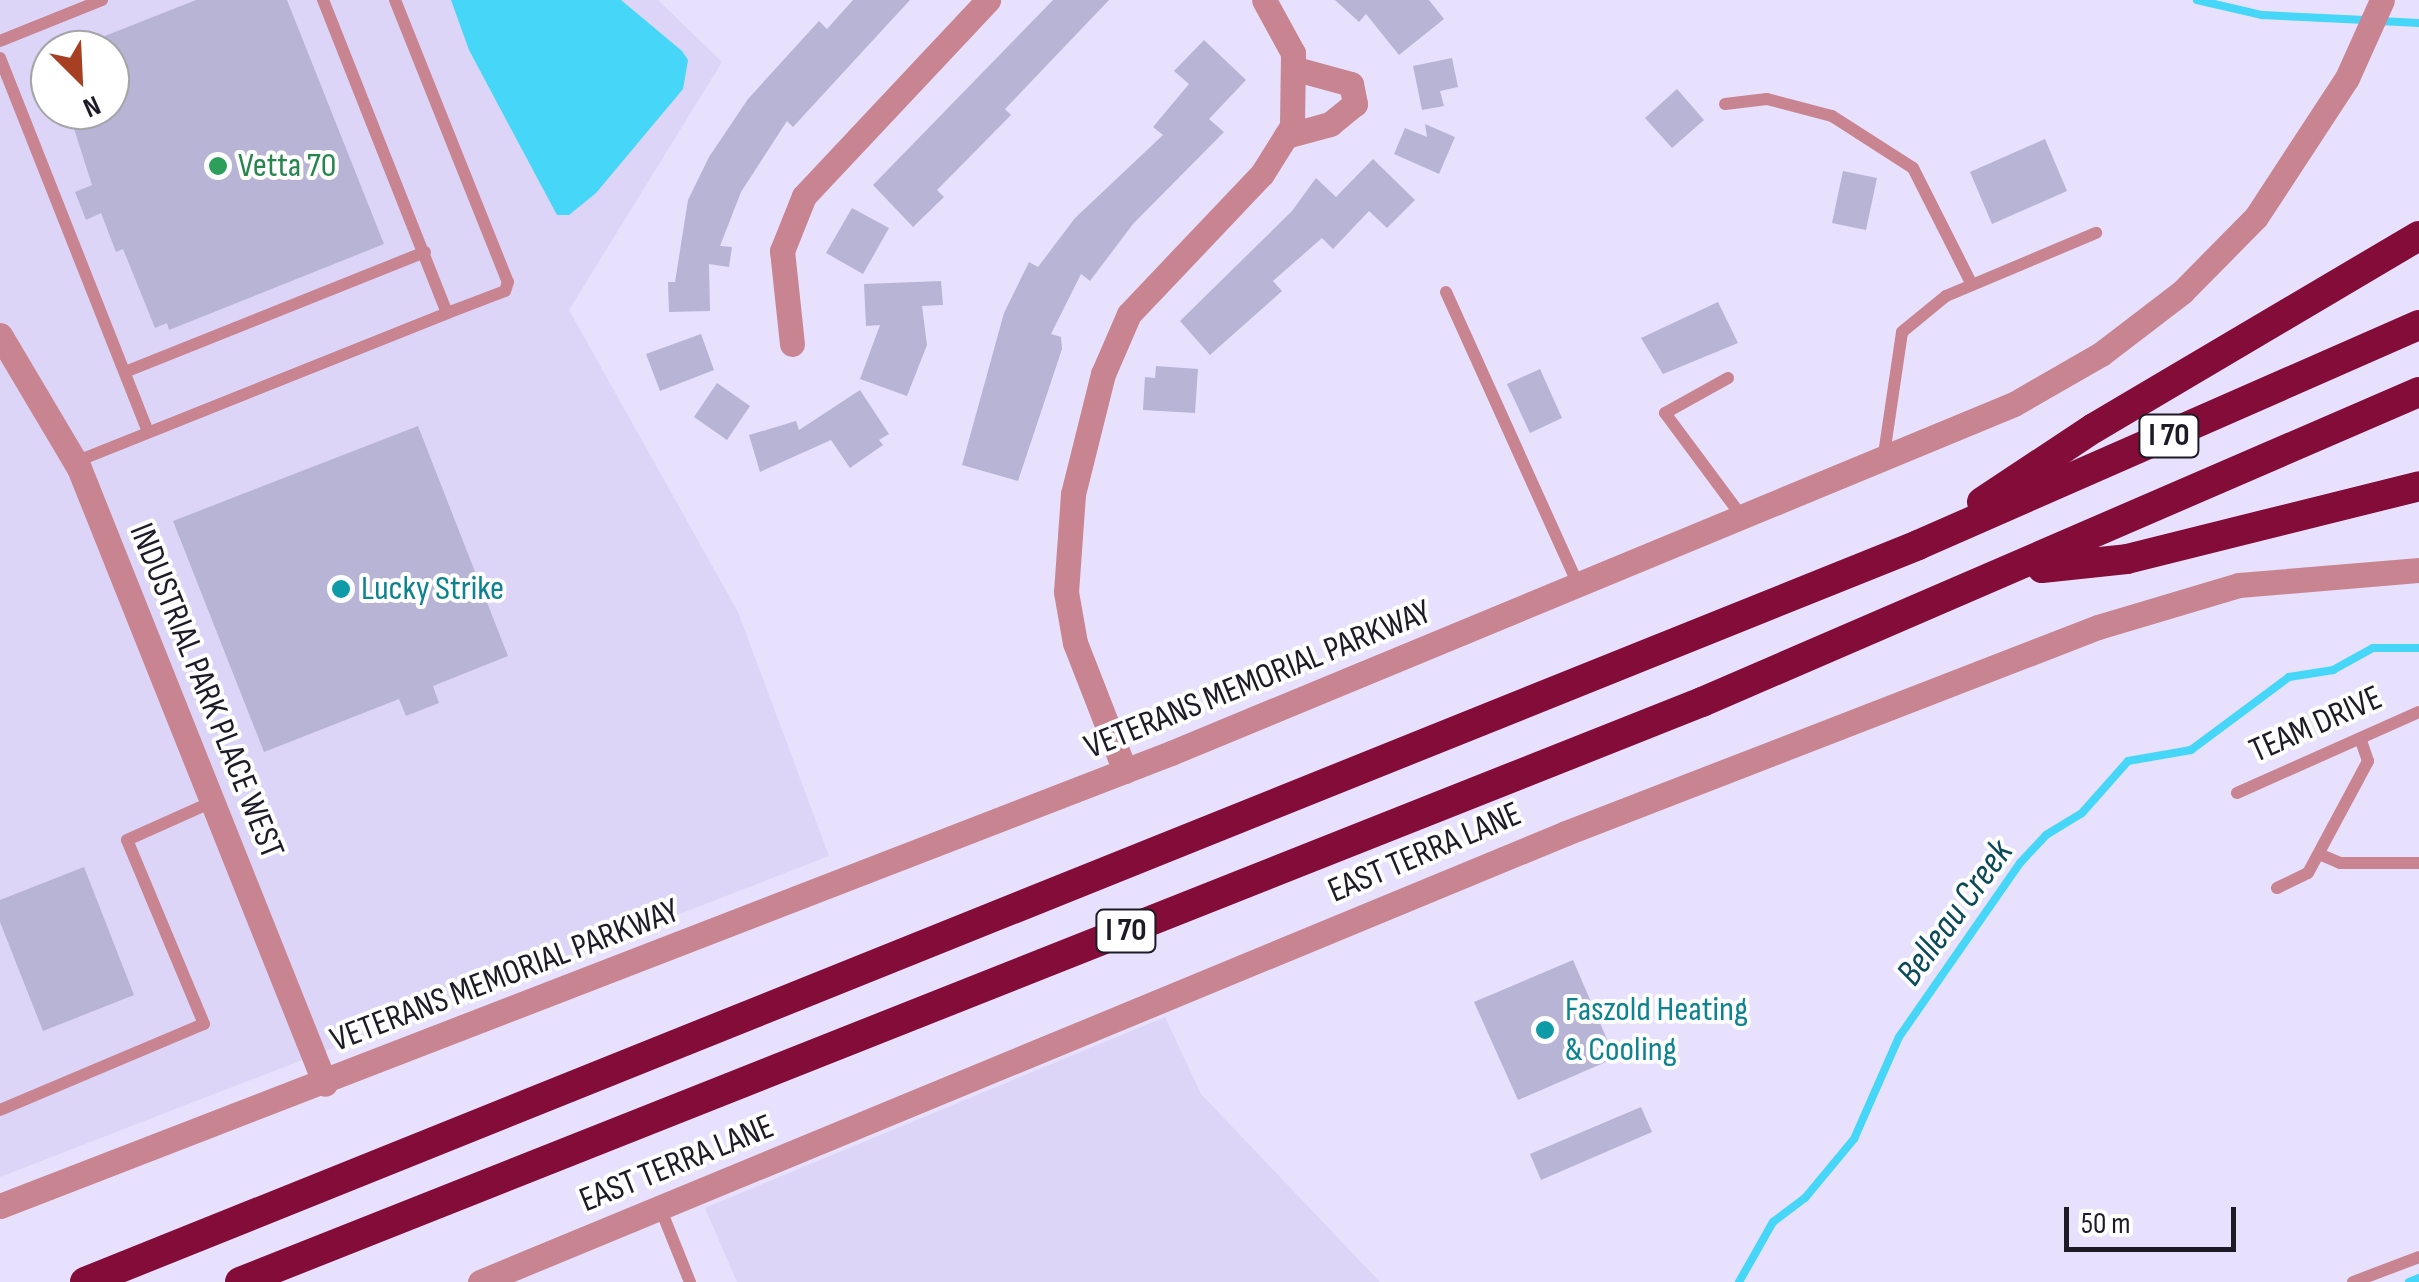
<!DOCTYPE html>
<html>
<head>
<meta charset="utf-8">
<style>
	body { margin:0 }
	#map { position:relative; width:2419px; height:1282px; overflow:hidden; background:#e7e1fd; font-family:"Sofia Sans Condensed",sans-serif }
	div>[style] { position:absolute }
	.built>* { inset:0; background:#dcd5f7 }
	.water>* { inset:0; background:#45d6f8 }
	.stream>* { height:8px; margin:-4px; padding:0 4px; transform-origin:4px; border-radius:4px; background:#45d6f8 }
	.building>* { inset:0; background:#b8b4d6 }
	.service>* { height:12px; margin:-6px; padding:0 6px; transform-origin:6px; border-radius:6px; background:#c88491 }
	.minor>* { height:25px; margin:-12.5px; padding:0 12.5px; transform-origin:12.5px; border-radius:12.5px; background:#c88491 }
	.tertiary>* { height:25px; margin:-12.5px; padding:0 12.5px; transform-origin:12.5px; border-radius:12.5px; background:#c88491 }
	.motorway>* { height:30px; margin:-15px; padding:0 15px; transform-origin:15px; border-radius:15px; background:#830c38 }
	.dots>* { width:28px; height:28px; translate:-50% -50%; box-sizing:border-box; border:5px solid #fff; border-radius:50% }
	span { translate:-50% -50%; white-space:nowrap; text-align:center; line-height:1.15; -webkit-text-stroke:8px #fff; paint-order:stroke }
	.shield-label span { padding:2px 8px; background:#fff; border:2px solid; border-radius:8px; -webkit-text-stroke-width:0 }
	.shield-label { font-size:32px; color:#1e1b27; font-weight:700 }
	.leisure-label { font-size:35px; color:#27864d }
	.left { translate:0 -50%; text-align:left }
	.culture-label { font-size:35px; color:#0d838f }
	.street-label { font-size:35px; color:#1e1b27 }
	.water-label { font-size:38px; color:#0b4a58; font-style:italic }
	.north { position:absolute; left:30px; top:30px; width:100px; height:100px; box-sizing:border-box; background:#fff; border:2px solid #a5a4a9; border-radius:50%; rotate:156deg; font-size:28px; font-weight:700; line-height:40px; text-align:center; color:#1e1b27 }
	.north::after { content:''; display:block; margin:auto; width:35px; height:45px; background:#a73f23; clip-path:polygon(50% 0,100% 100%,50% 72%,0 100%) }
	.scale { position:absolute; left:2064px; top:1207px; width:172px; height:45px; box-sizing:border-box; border:5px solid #1e1b27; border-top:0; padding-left:12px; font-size:30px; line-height:35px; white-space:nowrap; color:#1e1b27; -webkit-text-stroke:8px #fff; paint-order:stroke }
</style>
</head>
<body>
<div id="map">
	<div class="built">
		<i style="clip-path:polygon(evenodd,0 0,658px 0,722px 62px,569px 310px,738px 612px,829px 856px,0 1177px,0 0,50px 50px,110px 50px,110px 110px,50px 110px,50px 50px)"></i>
		<i style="clip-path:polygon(1165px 1017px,1201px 1094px,1380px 1282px,737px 1282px,705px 1208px)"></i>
	</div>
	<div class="water">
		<i style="clip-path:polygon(451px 0,621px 0,682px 51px,688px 60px,683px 89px,596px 193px,569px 215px,557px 215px,469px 50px)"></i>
	</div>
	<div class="stream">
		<i style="left:2197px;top:0;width:67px;rotate:13deg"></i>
		<i style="left:2262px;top:15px;width:103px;rotate:2.8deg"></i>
		<i style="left:2379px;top:21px;width:40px;rotate:2.9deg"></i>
		<i style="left:1739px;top:1282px;width:69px;rotate:-60.5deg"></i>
		<i style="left:1773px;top:1222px;width:40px;rotate:-37deg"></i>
		<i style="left:1805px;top:1198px;width:77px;rotate:-50.3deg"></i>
		<i style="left:1854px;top:1139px;width:111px;rotate:-66.2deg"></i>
		<i style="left:1899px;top:1037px;width:212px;rotate:-55.2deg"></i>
		<i style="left:2020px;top:863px;width:38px;rotate:-47deg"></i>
		<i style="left:2046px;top:835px;width:42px;rotate:-31.4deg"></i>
		<i style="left:2082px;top:813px;width:69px;rotate:-48.5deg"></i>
		<i style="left:2128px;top:761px;width:64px;rotate:-9.9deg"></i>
		<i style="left:2191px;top:750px;width:122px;rotate:-36.7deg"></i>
		<i style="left:2289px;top:677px;width:45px;rotate:-9deg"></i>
		<i style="left:2333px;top:670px;width:46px;rotate:-28.8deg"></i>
		<i style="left:2373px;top:648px;width:46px"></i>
		<i style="left:2409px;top:1282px;width:11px;rotate:-22deg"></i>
	</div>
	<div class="building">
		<i style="clip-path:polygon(196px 0,287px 0,384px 244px,169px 330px,167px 323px,155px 328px,123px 249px,116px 252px,101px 213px,86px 220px,75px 192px,92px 185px,68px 110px,110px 110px,110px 50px,72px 49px)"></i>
		<i style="clip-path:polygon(853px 0,910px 0,793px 127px,787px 121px,741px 192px,720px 246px,732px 247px,729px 267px,709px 264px,710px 311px,669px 312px,668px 282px,675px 282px,688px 200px,709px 157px,748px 99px,819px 21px,827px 29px)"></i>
		<i style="clip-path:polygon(1053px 0,1109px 0,1005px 109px,1011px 115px,937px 190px,944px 197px,913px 227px,873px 185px)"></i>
		<i style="clip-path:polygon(1335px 0,1429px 0,1444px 19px,1399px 55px,1366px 14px,1359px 22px)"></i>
		<i style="clip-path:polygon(1204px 40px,1246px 80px,1209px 119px,1224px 132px,1133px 224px,1090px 281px,1081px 274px,1051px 334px,1061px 337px,1062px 349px,1018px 481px,962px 465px,1004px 313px,1029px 262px,1038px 267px,1075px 218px,1163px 135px,1153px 127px,1189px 84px,1174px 71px)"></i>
		<i style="clip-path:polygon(1452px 58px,1458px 87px,1440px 91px,1444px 106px,1422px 110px,1413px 66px)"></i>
		<i style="clip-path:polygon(1677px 89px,1704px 120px,1672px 148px,1645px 118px)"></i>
		<i style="clip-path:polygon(1425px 124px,1455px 137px,1439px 174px,1394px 154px,1405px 128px,1427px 137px)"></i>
		<i style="clip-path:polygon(2045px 139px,2067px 191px,1992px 224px,1970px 172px)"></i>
		<i style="clip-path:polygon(1373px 159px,1415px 200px,1387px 228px,1369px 211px,1333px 249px,1322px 238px,1273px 281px,1282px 291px,1210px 355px,1180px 321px,1292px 211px,1316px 178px,1336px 197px)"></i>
		<i style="clip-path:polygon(1843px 171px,1877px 178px,1866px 230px,1832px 223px)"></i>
		<i style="clip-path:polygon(852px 208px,889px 228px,863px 274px,826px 253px)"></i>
		<i style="clip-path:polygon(941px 281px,943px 305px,922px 306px,927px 345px,907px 396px,860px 379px,880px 325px,866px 326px,864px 284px)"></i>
		<i style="clip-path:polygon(1718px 302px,1738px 343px,1663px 374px,1641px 338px)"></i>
		<i style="clip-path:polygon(701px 334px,714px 370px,660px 391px,646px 354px)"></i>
		<i style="clip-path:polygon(1156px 366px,1198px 369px,1195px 413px,1143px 410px,1145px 377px,1155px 378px)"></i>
		<i style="clip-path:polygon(1540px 369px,1562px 418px,1530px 433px,1507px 384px)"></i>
		<i style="clip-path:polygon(717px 383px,750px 406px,727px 440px,694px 417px)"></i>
		<i style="clip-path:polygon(860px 390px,889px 434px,879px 440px,883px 445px,850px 468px,831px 440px,760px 472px,749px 435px,796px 421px,799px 430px)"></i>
		<i style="clip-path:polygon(418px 426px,508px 656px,433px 686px,439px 703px,406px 716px,399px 699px,264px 752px,173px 521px)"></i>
		<i style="clip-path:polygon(84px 867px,134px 995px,43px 1031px,0 922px,0 900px)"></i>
		<i style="clip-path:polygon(1573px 960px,1615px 1058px,1518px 1100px,1474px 1002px)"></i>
		<i style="clip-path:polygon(1641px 1107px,1652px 1132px,1541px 1180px,1530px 1154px)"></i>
	</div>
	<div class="service">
		<i style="left:395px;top:0;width:304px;rotate:68.2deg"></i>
		<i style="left:508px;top:282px;width:9px;rotate:108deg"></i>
		<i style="left:505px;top:291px;width:62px;rotate:159.2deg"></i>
		<i style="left:0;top:41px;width:110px;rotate:-21.9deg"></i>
		<i style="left:0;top:58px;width:401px;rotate:68.4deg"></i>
		<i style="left:1725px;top:104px;width:42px;rotate:-6.8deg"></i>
		<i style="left:1767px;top:99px;width:67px;rotate:14.7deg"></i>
		<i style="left:1832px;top:116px;width:96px;rotate:32.7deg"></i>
		<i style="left:1913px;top:168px;width:131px;rotate:63.2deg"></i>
		<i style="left:1446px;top:292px;width:321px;rotate:65.7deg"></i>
		<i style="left:125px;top:372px;width:323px;rotate:-21.8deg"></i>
		<i style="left:1728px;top:378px;width:72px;rotate:150.9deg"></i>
		<i style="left:1665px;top:413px;width:131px;rotate:53.4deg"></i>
		<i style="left:1883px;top:461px;width:130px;rotate:-81.6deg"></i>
		<i style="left:1902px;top:332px;width:57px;rotate:-39.3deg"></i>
		<i style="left:1946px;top:296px;width:163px;rotate:-22.8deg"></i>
		<i style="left:75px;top:462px;width:401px;rotate:-21.8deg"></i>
		<i style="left:447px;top:313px;width:337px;rotate:-111.6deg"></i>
		<i style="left:2237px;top:793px;width:199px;rotate:-24deg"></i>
		<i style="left:2319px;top:854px;width:23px;rotate:23deg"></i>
		<i style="left:2340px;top:863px;width:79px"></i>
		<i style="left:2277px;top:888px;width:34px;rotate:-26deg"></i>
		<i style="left:2308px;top:873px;width:127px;rotate:-61.8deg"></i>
		<i style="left:2368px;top:761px;width:24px;rotate:-109deg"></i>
		<i style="left:0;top:1110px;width:221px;rotate:-22.9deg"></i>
		<i style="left:204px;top:1024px;width:199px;rotate:-112.7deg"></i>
		<i style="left:127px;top:840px;width:93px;rotate:-24.1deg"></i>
		<i style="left:661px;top:1210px;width:78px;rotate:68.1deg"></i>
		<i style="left:2353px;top:1282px;width:71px;rotate:-20.7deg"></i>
	</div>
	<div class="minor">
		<i style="left:1286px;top:136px;width:46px;rotate:-15.3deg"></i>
		<i style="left:1330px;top:124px;width:32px;rotate:-39deg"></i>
		<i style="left:1355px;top:104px;width:20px;rotate:-101deg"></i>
		<i style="left:1351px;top:84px;width:57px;rotate:-164.7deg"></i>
		<i style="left:0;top:335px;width:155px;rotate:59.3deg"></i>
		<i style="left:79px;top:468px;width:663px;rotate:68.23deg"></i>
		<i style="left:792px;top:344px;width:94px;rotate:-96.1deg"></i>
		<i style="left:782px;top:251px;width:59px;rotate:-68.2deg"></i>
		<i style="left:804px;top:196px;width:269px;rotate:-46.8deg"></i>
		<i style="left:1125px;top:771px;width:137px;rotate:-111.3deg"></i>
		<i style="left:1075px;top:643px;width:52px;rotate:-100deg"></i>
		<i style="left:1066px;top:592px;width:98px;rotate:-85.9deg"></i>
		<i style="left:1073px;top:494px;width:124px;rotate:-76deg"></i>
		<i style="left:1103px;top:374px;width:65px;rotate:-66.6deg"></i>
		<i style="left:1129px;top:314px;width:193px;rotate:-46.5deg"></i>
		<i style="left:1262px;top:174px;width:57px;rotate:-58deg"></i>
		<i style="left:1292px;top:126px;width:73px;rotate:-89.2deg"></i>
		<i style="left:1293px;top:53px;width:60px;rotate:-118.7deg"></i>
	</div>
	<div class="tertiary">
		<i style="left:0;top:1206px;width:1256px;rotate:-21.15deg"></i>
		<i style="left:1171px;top:753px;width:912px;rotate:-22.49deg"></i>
		<i style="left:2014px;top:404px;width:100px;rotate:-29.9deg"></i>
		<i style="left:2101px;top:354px;width:102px;rotate:-37.4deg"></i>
		<i style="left:2182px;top:292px;width:105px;rotate:-45.4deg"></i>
		<i style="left:2256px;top:217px;width:166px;rotate:-56.8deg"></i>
		<i style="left:2347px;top:78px;width:85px;rotate:-65.8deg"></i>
		<i style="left:480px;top:1282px;width:1175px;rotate:-22.46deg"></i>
		<i style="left:1566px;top:833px;width:570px;rotate:-21.17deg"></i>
		<i style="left:2098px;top:627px;width:147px;rotate:-16.6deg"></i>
		<i style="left:2239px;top:585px;width:181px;rotate:-4.8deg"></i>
	</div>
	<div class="motorway">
		<i style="left:1982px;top:502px;width:134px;rotate:-33.5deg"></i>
		<i style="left:2094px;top:428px;width:377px;rotate:-30.6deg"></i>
		<i style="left:2042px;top:568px;width:85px;rotate:-6deg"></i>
		<i style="left:2127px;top:559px;width:301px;rotate:-14deg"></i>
		<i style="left:85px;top:1282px;width:1976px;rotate:-21.9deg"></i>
		<i style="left:1918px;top:545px;width:547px;rotate:-23.71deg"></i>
		<i style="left:240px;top:1282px;width:1573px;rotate:-21.64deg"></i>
		<i style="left:1702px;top:702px;width:781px;rotate:-23.38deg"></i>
	</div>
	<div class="dots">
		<i style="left:218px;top:166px;background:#2e9e5b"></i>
		<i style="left:341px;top:589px;background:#0f9aa8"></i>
		<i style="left:1545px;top:1030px;background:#0f9aa8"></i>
	</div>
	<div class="shield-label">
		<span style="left:2169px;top:436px">I 70</span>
		<span style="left:1126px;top:931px">I 70</span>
	</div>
	<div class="leisure-label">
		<span class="left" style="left:238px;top:166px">Vetta 70</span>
	</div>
	<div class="culture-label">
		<span class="left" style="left:361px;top:589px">Lucky Strike</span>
		<span class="left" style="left:1565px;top:1030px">Faszold Heating<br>&amp; Cooling</span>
	</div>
	<div class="street-label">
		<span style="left:1258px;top:680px;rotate:-22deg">VETERANS MEMORIAL PARKWAY</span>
		<span style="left:206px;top:691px;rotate:68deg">INDUSTRIAL PARK PLACE WEST</span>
		<span style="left:2316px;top:725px;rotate:-24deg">TEAM DRIVE</span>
		<span style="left:1425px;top:853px;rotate:-23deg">EAST TERRA LANE</span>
		<span style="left:505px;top:976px;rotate:-21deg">VETERANS MEMORIAL PARKWAY</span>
		<span style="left:677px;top:1164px;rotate:-22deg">EAST TERRA LANE</span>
	</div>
	<div class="water-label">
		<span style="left:1955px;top:913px;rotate:-54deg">Belleau Creek</span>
	</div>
	<div class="north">N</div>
	<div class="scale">50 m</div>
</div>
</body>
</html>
